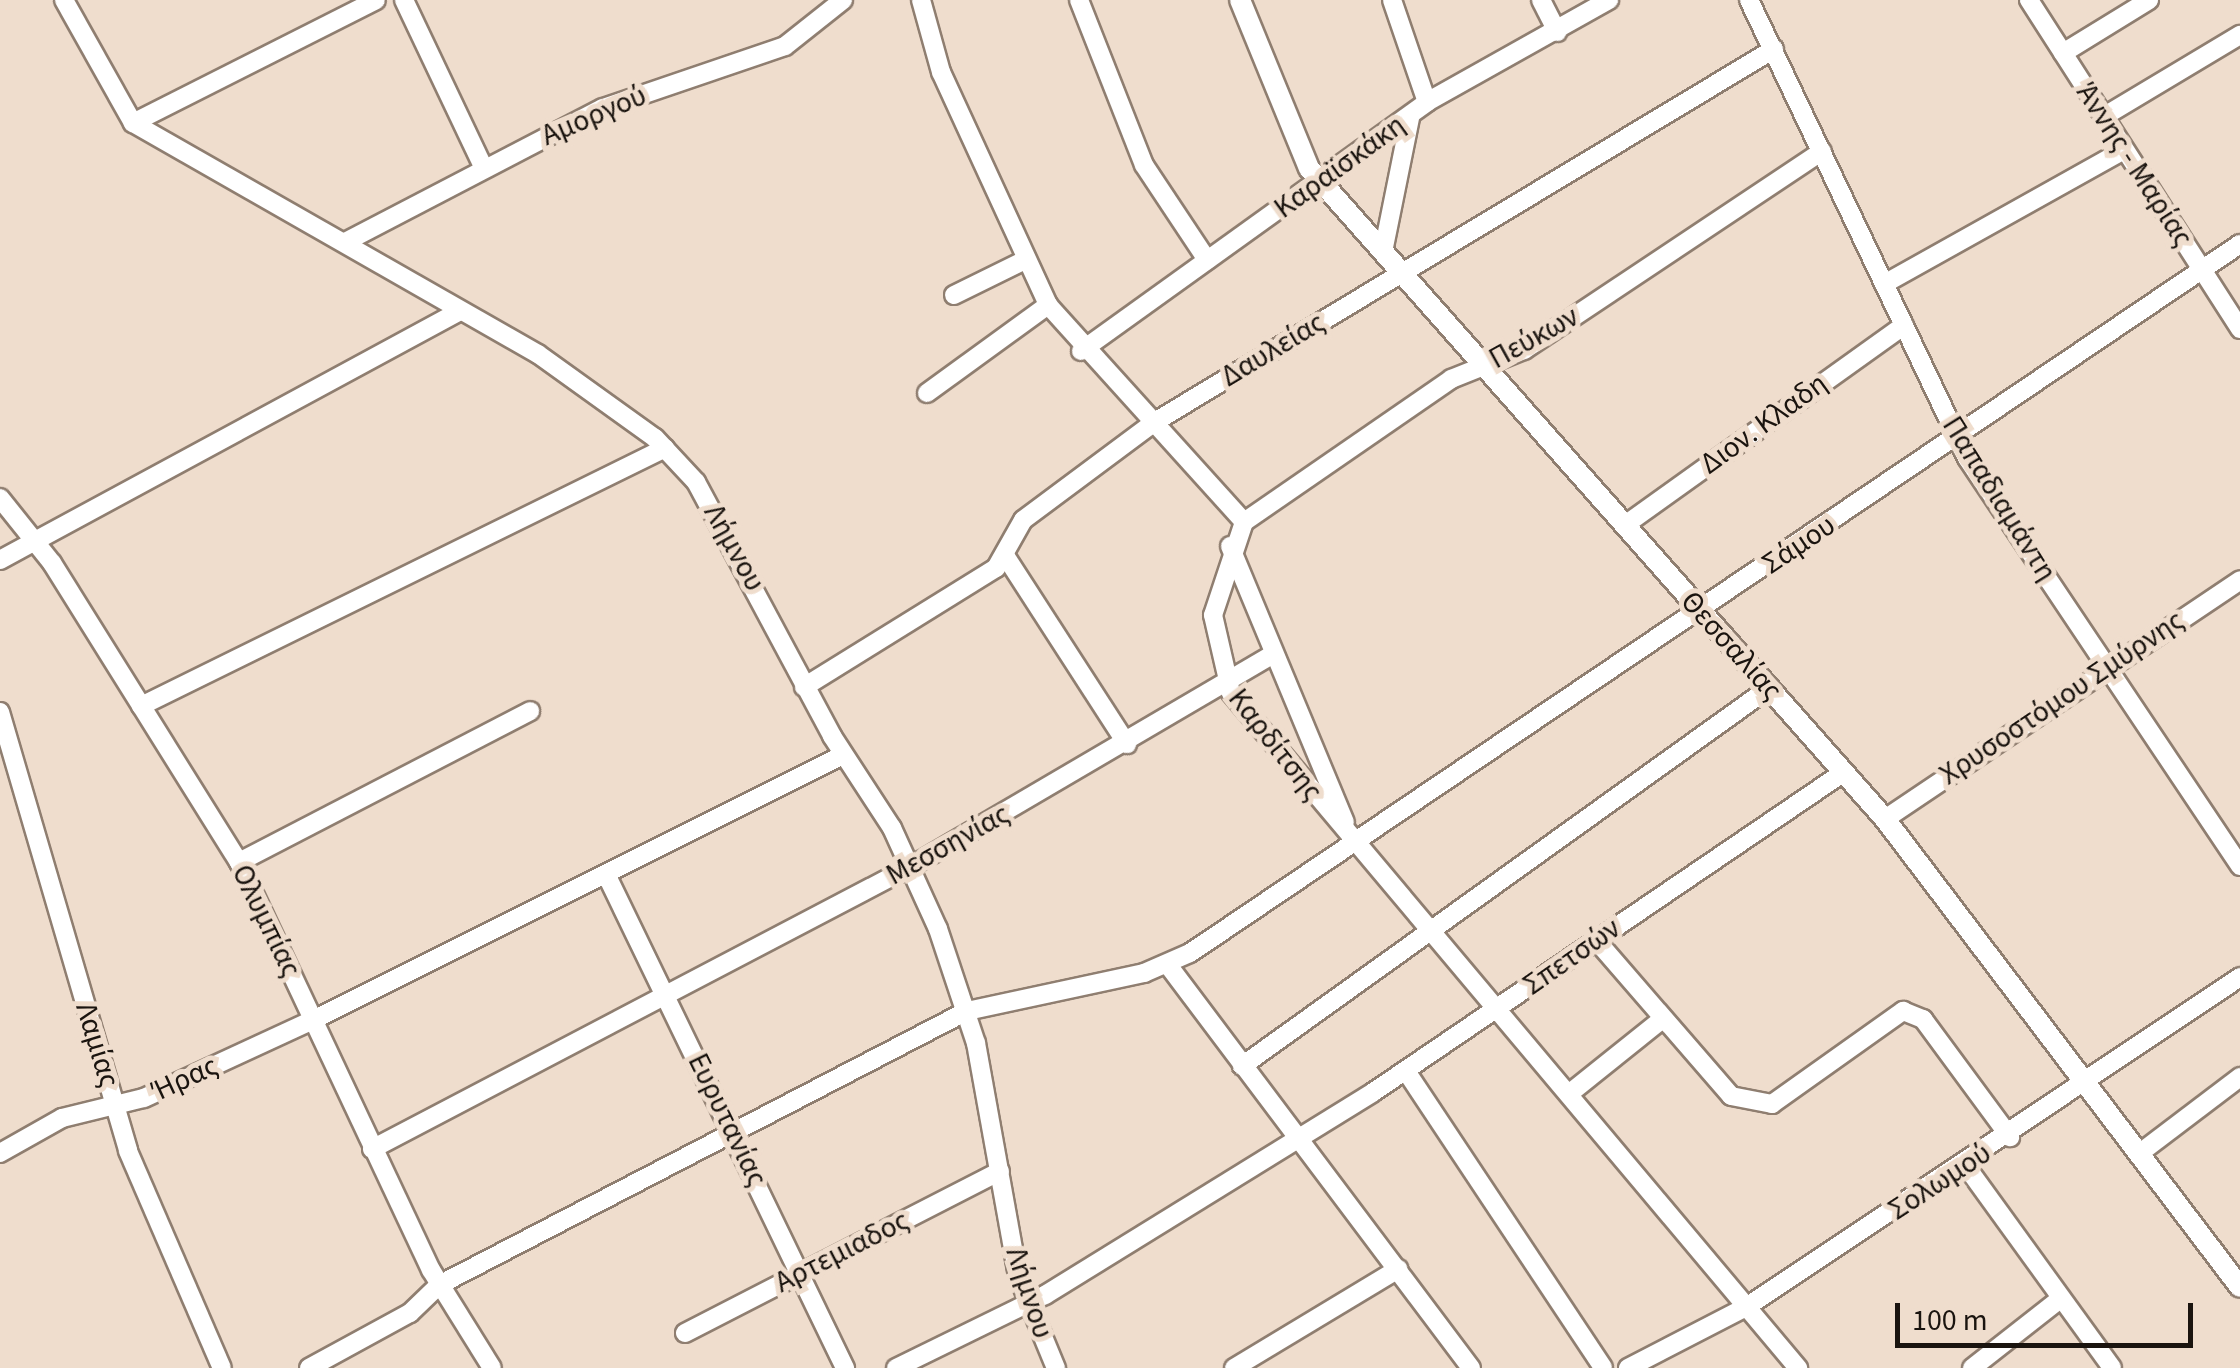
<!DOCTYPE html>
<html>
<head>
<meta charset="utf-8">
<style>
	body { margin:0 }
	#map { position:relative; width:2240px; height:1368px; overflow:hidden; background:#efddcd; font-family:"Source Sans 3",sans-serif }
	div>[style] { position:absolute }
	.roads { filter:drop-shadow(2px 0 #8f7e70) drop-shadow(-2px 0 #8f7e70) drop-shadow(0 2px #8f7e70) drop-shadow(0 -2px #8f7e70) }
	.minor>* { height:18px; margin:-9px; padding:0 9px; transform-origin:9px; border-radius:9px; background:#fff }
	.tertiary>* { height:20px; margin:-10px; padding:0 10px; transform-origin:10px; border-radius:10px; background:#fff }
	span { translate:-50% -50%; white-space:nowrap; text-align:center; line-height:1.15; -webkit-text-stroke:10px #efddcd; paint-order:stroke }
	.street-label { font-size:30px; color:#1a140f }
	.scale { position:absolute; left:1895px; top:1303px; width:298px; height:45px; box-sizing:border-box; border:5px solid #1a140f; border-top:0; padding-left:12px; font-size:30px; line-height:35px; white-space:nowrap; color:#1a140f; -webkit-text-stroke:8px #efddcd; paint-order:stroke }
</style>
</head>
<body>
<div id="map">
	<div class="roads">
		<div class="minor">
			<i style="left:64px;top:0;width:141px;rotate:60.7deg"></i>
			<i style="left:133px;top:123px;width:466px;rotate:29.7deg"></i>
			<i style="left:538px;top:354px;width:144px;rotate:35.7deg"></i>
			<i style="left:655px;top:438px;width:60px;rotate:47deg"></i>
			<i style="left:696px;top:482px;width:288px;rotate:61.8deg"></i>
			<i style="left:832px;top:736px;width:110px;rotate:56.9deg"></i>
			<i style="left:892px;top:828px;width:111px;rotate:65.5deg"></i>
			<i style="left:938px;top:929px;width:120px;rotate:71.6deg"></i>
			<i style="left:976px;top:1043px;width:237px;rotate:79.8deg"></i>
			<i style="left:1018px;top:1276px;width:100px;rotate:67.6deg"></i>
			<i style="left:404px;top:0;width:184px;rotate:64.6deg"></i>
			<i style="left:921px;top:0;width:75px;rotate:74.5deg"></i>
			<i style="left:941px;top:72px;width:256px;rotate:65.3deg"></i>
			<i style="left:1048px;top:305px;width:292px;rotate:47.9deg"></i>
			<i style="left:1244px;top:522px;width:98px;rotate:108.4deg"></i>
			<i style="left:1213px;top:615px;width:80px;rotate:77deg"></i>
			<i style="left:1231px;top:693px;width:882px;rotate:49.97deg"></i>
			<i style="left:1079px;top:0;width:177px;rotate:68.5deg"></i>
			<i style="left:1144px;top:165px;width:114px;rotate:56.4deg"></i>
			<i style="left:1392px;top:0;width:108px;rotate:71.1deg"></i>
			<i style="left:1541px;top:0;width:36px;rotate:63deg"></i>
			<i style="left:1749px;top:0;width:507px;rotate:64.55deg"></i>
			<i style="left:1967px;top:458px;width:491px;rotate:56.2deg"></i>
			<i style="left:2029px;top:0;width:391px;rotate:57.3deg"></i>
			<i style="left:2063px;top:53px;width:101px;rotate:-31.6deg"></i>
			<i style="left:2103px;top:117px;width:160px;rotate:-30.9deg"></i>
			<i style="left:133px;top:123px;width:272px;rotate:-26.8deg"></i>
			<i style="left:347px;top:241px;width:288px;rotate:-27.5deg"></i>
			<i style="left:603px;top:108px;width:192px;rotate:-18.8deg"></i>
			<i style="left:785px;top:46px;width:74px;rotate:-38.4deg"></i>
			<i style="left:1383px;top:252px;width:137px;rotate:-78.6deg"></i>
			<i style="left:1884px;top:284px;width:275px;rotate:-29.2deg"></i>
			<i style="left:954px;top:295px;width:77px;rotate:-26.2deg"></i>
			<i style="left:1081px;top:351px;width:426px;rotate:-35.7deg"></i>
			<i style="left:1427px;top:102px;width:209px;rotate:-29.3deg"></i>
			<i style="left:927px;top:393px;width:150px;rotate:-36deg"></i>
			<i style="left:0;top:498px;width:83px;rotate:51.3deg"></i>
			<i style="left:52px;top:563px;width:353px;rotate:58deg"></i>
			<i style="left:239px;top:862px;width:451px;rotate:64.8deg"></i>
			<i style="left:431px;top:1270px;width:115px;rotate:58.1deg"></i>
			<i style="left:1244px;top:522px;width:252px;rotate:-34.6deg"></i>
			<i style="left:1451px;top:379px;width:79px;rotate:-21.7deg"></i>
			<i style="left:1524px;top:350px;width:358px;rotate:-33.7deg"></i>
			<i style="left:1625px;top:525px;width:343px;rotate:-35.6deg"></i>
			<i style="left:1230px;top:546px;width:299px;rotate:67.4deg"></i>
			<i style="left:1006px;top:557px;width:223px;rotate:57.1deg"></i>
			<i style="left:0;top:560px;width:523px;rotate:-28.43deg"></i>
			<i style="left:804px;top:687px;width:226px;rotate:-31.8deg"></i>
			<i style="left:996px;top:568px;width:55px;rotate:-60.6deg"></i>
			<i style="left:1023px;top:520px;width:162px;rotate:-36.7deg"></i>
			<i style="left:1153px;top:423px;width:725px;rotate:-31.06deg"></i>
			<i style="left:141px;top:706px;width:584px;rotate:-26.21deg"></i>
			<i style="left:0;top:712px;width:457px;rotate:73.7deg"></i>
			<i style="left:128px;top:1151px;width:236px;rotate:66.6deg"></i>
			<i style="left:1885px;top:819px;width:428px;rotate:-33.9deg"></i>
			<i style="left:239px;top:862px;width:328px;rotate:-27.4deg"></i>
			<i style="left:606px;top:874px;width:549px;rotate:64.18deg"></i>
			<i style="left:1596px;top:940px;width:206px;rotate:49.1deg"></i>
			<i style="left:1731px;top:1096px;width:42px;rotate:11deg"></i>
			<i style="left:1772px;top:1104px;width:161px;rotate:-35.4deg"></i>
			<i style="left:1903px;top:1011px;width:22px;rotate:22deg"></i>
			<i style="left:1923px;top:1019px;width:147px;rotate:53.6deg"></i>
			<i style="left:1168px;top:965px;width:504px;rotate:53.06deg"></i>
			<i style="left:1242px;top:1066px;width:649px;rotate:-35.65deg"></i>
			<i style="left:1406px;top:1071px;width:356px;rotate:56.4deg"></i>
			<i style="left:1570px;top:1093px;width:117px;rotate:-38.7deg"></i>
			<i style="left:372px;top:1149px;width:610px;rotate:-27.66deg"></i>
			<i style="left:912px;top:866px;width:417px;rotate:-30.4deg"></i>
			<i style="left:0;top:1153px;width:71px;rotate:-29.4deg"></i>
			<i style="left:62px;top:1118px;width:84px;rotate:-13.7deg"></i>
			<i style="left:144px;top:1098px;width:186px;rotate:-24.8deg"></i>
			<i style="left:313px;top:1020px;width:593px;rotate:-26.57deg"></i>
			<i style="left:2140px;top:1153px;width:126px;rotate:-37.2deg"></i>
			<i style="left:1966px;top:1166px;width:249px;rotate:54.1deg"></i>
			<i style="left:685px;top:1333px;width:354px;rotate:-27.2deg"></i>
			<i style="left:309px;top:1368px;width:115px;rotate:-28.6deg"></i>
			<i style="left:410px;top:1313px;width:40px;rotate:-44deg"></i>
			<i style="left:439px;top:1285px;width:595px;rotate:-27.43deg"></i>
			<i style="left:967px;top:1011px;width:181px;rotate:-12.1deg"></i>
			<i style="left:1144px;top:973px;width:50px;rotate:-23.5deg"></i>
			<i style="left:1190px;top:953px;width:1267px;rotate:-34.03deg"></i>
			<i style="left:896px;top:1368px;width:166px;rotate:-26.1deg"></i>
			<i style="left:1045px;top:1295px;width:384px;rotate:-31.7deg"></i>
			<i style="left:1372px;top:1093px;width:571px;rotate:-34.22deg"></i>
			<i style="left:1234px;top:1368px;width:192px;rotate:-31.1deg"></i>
			<i style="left:1628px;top:1368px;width:135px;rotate:-27.3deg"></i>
			<i style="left:1748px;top:1306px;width:592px;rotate:-33.77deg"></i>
			<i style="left:1972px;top:1368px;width:112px;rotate:-38.1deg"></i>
		</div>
		<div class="tertiary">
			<i style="left:1240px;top:0;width:182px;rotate:67.7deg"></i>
			<i style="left:1309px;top:168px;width:869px;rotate:48.5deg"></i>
			<i style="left:1885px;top:819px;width:587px;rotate:52.82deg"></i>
		</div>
	</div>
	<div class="street-label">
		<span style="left:594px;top:116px;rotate:-23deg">Αμοργού</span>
		<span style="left:2134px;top:165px;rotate:57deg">Άννης - Μαρίας</span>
		<span style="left:1340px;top:167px;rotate:-36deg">Καραϊσκάκη</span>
		<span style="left:1534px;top:338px;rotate:-29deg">Πεύκων</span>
		<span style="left:1273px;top:350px;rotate:-31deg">Δαυλείας</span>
		<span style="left:1764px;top:424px;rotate:-36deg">Διον. Κλαδη</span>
		<span style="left:1999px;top:499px;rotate:58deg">Παπαδιαμάντη</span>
		<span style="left:1799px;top:545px;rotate:-34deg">Σάμου</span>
		<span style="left:734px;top:548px;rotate:61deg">Λήμνου</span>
		<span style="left:1731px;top:646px;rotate:48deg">Θεσσαλίας</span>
		<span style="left:2062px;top:698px;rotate:-34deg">Χρυσοστόμου Σμύρνης</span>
		<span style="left:1275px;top:745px;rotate:52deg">Καρδίτσης</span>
		<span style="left:948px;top:845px;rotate:-29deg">Μεσσηνίας</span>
		<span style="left:266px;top:921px;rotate:64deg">Ολυμπίας</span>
		<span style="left:1572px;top:957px;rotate:-35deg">Σπετσών</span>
		<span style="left:97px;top:1045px;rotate:73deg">Λαμίας</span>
		<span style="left:185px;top:1079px;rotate:-25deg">Ήρας</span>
		<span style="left:727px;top:1120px;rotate:64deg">Ευρυτανίας</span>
		<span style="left:1940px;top:1182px;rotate:-33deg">Σολωμού</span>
		<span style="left:842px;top:1252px;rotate:-27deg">Αρτεμιαδος</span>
		<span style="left:1029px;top:1293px;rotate:72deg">Λήμνου</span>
	</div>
	<div class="scale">100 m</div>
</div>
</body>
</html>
